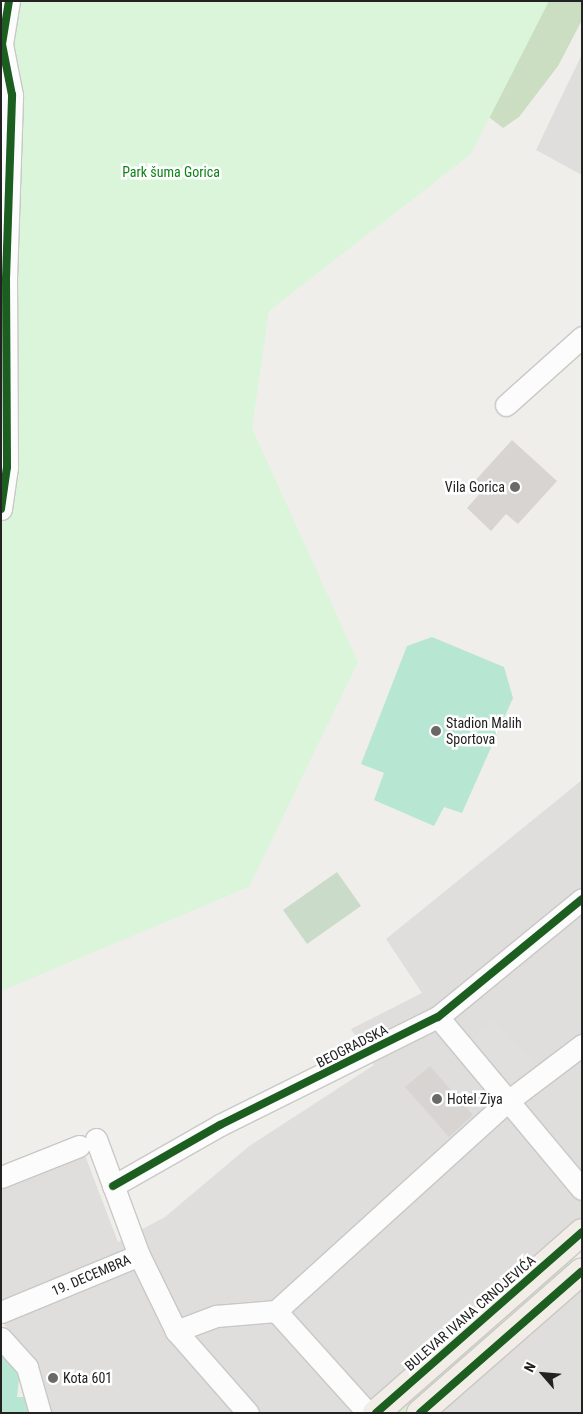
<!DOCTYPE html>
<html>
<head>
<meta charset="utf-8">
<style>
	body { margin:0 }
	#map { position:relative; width:583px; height:1414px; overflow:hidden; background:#f0eeeb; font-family:"Roboto Condensed",sans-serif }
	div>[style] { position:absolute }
	.residential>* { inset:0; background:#dfdedc }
	.grass>* { inset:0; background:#ddeccb }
	.forest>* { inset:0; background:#cbdec1 }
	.cemetery>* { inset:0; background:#cadbca }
	.park>* { inset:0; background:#daf5da }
	.pitch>* { inset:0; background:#b7e6d2 }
	.parking>* { inset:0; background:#e0dfde }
	.building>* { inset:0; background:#d7d4d2 }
	.roads { filter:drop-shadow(1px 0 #c9c8c7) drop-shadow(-1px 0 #c9c8c7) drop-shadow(0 1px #c9c8c7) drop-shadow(0 -1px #c9c8c7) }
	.minor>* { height:21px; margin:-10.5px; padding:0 10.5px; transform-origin:10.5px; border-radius:10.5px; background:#fdfcfc }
	.major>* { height:26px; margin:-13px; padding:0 13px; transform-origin:13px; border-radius:13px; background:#f3ede7 }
	.cycleway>* { height:8px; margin:-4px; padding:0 4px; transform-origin:4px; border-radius:4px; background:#1b5e20 }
	.dots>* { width:14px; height:14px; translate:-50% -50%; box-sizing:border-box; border:2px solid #fff; border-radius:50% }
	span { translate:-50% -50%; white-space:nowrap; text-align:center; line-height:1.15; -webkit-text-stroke:5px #fff; paint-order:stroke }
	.park-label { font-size:14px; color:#0c8416 }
	.poi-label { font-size:14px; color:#222 }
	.right { translate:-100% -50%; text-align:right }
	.left { translate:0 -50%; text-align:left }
	.street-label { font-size:14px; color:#222 }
	.frame { position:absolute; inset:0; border:2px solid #222; pointer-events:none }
	.north { position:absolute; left:518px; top:1349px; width:50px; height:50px; -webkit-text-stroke:4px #fff; paint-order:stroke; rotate:297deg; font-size:14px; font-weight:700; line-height:20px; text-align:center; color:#222 }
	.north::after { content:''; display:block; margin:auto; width:18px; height:22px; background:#222; clip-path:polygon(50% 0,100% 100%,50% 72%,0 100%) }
</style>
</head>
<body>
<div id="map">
	<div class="residential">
		<i style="clip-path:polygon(582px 54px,582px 175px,536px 150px)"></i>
		<i style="clip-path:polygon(582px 780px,582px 1217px,375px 1413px,41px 1413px,30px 1373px,1px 1318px,1px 1182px,83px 1150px,118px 1242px,165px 1217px,248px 1147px,374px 1065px,351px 1029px,422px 993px,386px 939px)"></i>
		<i style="clip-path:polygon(582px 1283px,582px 1413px,431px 1413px)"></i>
	</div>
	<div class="grass">
		<i style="clip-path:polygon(569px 1257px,576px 1265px,406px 1413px,398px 1413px,395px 1408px)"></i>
	</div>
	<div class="forest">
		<i style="clip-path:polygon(285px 1px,582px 1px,582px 20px,558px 66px,519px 117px,503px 128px,457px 92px)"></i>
	</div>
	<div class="cemetery">
		<i style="clip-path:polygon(337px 872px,361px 906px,307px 944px,283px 910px)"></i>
	</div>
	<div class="park">
		<i style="clip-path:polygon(1px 1px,549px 1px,471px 154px,269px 311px,252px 428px,358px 662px,249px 887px,1px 991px)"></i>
	</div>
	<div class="pitch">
		<i style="clip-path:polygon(432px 637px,504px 667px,513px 698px,462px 813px,444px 807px,434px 826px,374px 800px,384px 773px,361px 764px,407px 646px)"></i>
		<i style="clip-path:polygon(1px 1348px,20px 1370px,17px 1397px,29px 1397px,30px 1413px,1px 1413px)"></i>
	</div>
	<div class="parking">
		<i style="clip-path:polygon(494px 1020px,534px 1064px,507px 1088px,468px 1044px)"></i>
	</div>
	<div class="building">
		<i style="clip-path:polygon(512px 440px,557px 481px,518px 524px,506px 514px,491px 531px,467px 508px,482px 491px,473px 483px)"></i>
		<i style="clip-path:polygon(430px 1066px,473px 1115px,449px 1137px,405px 1087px)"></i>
	</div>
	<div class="roads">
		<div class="minor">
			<i style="left:506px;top:405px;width:102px;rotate:-41.8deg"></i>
			<i style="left:1px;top:509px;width:42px;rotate:-81.9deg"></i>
			<i style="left:7px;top:467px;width:188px;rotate:-90.3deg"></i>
			<i style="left:6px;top:279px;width:184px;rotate:-88.1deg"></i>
			<i style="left:12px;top:95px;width:52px;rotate:-101.1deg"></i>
			<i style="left:2px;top:44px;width:44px;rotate:-80.8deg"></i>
			<i style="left:438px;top:1017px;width:224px;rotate:50.1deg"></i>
			<i style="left:96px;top:1139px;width:124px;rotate:69.7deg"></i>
			<i style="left:139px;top:1255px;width:85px;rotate:64deg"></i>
			<i style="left:176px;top:1331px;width:109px;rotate:48.7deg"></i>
			<i style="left:1px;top:1177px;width:84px;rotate:-21.7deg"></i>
			<i style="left:113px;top:1186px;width:123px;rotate:-29.7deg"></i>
			<i style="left:220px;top:1125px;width:243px;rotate:-26.4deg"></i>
			<i style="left:438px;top:1017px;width:186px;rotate:-39.3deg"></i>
			<i style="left:276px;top:1311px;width:313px;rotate:-42.2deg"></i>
			<i style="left:508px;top:1101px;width:93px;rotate:-37.1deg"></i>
			<i style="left:276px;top:1311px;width:137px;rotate:48deg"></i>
			<i style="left:1px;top:1312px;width:149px;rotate:-22.4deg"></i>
			<i style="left:176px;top:1331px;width:43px;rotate:-20.6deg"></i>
			<i style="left:216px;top:1316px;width:60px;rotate:-4.8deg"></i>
			<i style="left:1px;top:1338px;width:39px;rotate:48deg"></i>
			<i style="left:27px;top:1367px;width:48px;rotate:74.2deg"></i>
		</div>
		<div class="major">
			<i style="left:376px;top:1413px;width:274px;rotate:-41.3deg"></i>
			<i style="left:420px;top:1413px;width:215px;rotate:-41.2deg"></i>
		</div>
	</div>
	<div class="cycleway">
		<i style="left:1px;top:509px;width:42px;rotate:-81.9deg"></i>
		<i style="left:7px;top:467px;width:188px;rotate:-90.3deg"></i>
		<i style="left:6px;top:279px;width:184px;rotate:-88.1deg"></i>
		<i style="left:12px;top:95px;width:52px;rotate:-101.1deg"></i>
		<i style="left:2px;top:44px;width:44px;rotate:-80.8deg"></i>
		<i style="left:113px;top:1186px;width:123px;rotate:-29.7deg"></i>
		<i style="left:220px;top:1125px;width:243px;rotate:-26.4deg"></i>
		<i style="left:438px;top:1017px;width:186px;rotate:-39.3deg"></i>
		<i style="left:376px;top:1413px;width:274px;rotate:-41.3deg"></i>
		<i style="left:420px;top:1413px;width:215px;rotate:-41.2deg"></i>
	</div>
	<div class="dots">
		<i style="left:515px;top:487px;background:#6a6968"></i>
		<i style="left:436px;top:731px;background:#6a6968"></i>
		<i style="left:437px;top:1099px;background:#6a6968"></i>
		<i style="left:53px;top:1378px;background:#6a6968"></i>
	</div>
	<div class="park-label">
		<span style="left:171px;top:172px">Park šuma Gorica</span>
	</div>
	<div class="poi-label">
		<span class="right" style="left:505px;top:487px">Vila Gorica</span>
		<span class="left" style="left:446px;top:731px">Stadion Malih<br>Sportova</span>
		<span class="left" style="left:447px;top:1099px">Hotel Ziya</span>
		<span class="left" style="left:63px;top:1378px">Kota 601</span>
	</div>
	<div class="street-label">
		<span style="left:352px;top:1046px;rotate:-27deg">BEOGRADSKA</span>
		<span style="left:91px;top:1275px;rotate:-23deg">19. DECEMBRA</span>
		<span style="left:470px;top:1313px;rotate:-41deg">BULEVAR IVANA CRNOJEVIĆA</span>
	</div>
	<div class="frame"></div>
	<div class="north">N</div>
</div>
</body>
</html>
